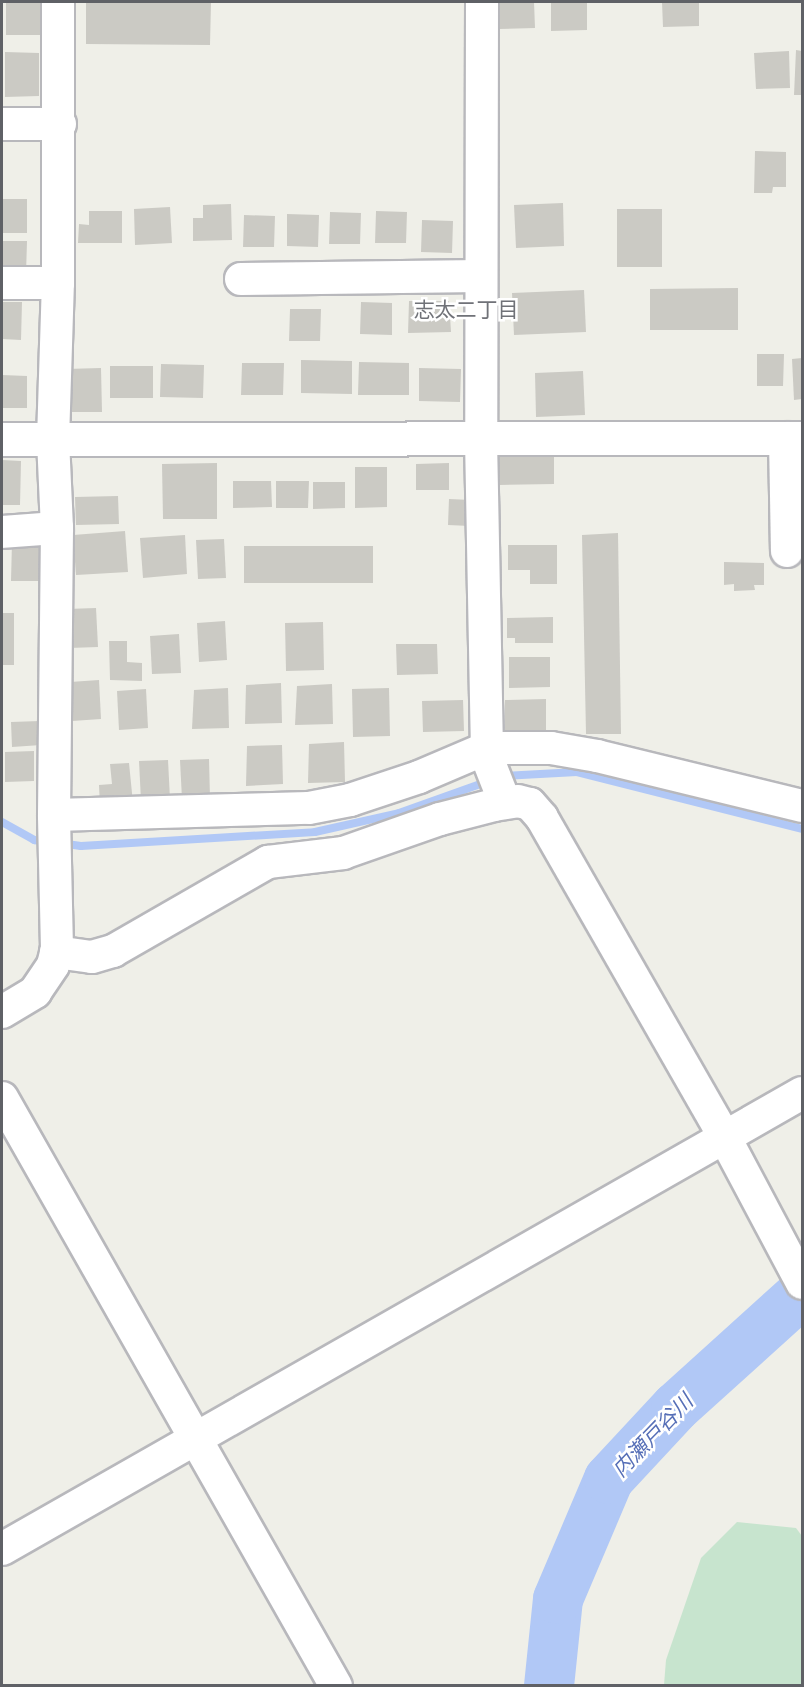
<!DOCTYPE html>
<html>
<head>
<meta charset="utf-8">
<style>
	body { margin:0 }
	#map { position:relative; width:804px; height:1687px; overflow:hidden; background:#efefe8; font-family:Quicksand,"Noto Sans JP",sans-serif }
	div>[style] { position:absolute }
	.green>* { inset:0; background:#c7e4ce }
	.stream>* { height:8px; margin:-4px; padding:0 4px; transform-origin:4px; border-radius:4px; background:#b1c8f6 }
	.river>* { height:50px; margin:-25px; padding:0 25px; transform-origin:25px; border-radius:25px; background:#b1c8f6 }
	.building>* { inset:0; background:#cbcac4 }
	.roads { filter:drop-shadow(2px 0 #b8b8bc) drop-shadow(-2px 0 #b8b8bc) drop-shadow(0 2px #b8b8bc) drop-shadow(0 -2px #b8b8bc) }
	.street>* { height:32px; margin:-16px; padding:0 16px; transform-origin:16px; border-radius:16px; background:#fff }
	.secondary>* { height:33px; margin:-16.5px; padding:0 16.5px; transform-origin:16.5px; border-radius:16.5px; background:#fff }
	span { translate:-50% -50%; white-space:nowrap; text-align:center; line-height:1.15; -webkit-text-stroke:5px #fff; paint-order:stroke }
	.neighbourhood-label { font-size:21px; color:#707278 }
	.water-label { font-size:21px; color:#566fb7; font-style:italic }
	.frame { position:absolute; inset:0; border:3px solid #5f6166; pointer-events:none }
</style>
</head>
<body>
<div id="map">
	<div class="green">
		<i style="clip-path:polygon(737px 1522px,796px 1528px,802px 1536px,802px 1685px,664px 1685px,666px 1660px,701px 1558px)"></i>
	</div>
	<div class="stream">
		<i style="left:501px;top:776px;width:76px;rotate:-3deg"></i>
		<i style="left:577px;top:772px;width:232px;rotate:14.2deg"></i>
		<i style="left:2px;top:822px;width:37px;rotate:29deg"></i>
		<i style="left:34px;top:840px;width:13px;rotate:9deg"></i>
		<i style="left:60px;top:843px;width:21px;rotate:8deg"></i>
		<i style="left:81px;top:846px;width:234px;rotate:-3.4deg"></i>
		<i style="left:315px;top:832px;width:86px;rotate:-12.7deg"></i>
		<i style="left:399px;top:813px;width:96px;rotate:-19.6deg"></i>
	</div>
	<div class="river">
		<i style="left:549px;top:1686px;width:87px;rotate:-84.1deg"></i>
		<i style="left:558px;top:1599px;width:130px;rotate:-67deg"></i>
		<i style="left:609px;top:1479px;width:98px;rotate:-47.1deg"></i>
		<i style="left:676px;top:1407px;width:170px;rotate:-42.1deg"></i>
	</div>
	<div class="building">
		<i style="clip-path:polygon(6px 2px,40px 2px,40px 35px,6px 35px)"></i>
		<i style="clip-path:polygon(86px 2px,211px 2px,210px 45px,86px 44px)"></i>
		<i style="clip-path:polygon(498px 2px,534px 2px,535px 28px,499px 29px)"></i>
		<i style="clip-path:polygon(551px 2px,587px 2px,587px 30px,551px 31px)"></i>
		<i style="clip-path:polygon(662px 2px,699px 2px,699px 26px,663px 27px)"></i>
		<i style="clip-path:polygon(796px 50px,802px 51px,802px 95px,794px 95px)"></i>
		<i style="clip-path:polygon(789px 51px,790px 88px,756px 89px,754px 53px)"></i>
		<i style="clip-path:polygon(5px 52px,39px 53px,39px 96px,5px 97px)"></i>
		<i style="clip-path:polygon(755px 151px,786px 152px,786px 187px,773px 187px,772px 193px,754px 193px)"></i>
		<i style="clip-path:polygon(2px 199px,27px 199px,27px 233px,2px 233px)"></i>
		<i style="clip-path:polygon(563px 203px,564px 246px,516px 248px,514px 205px)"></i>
		<i style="clip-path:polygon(231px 204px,232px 240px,193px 241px,193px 218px,203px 218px,203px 205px)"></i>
		<i style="clip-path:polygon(170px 207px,172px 243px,135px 245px,134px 209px)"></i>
		<i style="clip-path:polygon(617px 209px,662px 209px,662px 267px,617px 267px)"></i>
		<i style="clip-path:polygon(89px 211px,122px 211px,122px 243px,78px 243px,79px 224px,89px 225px)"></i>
		<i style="clip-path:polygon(376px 211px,407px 212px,406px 243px,375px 243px)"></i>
		<i style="clip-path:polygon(330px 212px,361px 213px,360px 244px,329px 244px)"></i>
		<i style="clip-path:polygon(287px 214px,319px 215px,318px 247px,287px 246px)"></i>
		<i style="clip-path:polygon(244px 215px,275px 216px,274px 247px,243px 247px)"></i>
		<i style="clip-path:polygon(422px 220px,453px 221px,452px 253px,421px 252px)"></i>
		<i style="clip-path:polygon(2px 241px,27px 241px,26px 274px,2px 274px)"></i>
		<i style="clip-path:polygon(738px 288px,738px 330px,650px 330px,650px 289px)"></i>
		<i style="clip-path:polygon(584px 290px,586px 332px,514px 335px,512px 293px)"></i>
		<i style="clip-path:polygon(409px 301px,449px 301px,451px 332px,408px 333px)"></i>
		<i style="clip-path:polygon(2px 302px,22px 302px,21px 340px,2px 339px)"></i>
		<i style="clip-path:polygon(361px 302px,392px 303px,392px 335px,360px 334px)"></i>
		<i style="clip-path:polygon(290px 309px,321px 309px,320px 341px,289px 341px)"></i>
		<i style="clip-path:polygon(757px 354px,784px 354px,783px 386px,757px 386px)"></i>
		<i style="clip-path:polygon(802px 358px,802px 399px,794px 400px,792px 359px)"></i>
		<i style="clip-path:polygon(301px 360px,352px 361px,352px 394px,301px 393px)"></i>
		<i style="clip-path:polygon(359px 362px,409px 363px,409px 395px,358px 395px)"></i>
		<i style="clip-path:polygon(242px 363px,284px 363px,283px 395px,241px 395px)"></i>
		<i style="clip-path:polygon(161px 364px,204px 365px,203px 398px,160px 397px)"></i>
		<i style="clip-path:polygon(110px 366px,153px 366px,153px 398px,110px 398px)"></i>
		<i style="clip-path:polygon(101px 368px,102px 412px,67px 412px,66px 369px)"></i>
		<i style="clip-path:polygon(419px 368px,461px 369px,460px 402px,419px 401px)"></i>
		<i style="clip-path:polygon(583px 371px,585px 415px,536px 417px,535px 373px)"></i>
		<i style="clip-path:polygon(2px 375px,27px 376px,27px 408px,2px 408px)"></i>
		<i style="clip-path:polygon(554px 455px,554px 484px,499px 485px,499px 456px)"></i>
		<i style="clip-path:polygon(2px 460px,21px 461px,20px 505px,2px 505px)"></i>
		<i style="clip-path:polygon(217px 463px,217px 519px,163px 519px,162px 464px)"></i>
		<i style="clip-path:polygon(449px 463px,449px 490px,416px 490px,416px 464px)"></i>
		<i style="clip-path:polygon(355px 467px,387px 467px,387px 507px,355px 508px)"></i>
		<i style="clip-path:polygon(233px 481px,271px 481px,272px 507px,233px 508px)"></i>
		<i style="clip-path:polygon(276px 481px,309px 481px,308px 508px,276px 508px)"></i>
		<i style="clip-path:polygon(313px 482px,345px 482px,345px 508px,313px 509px)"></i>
		<i style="clip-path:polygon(118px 496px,119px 524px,76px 525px,75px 497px)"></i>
		<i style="clip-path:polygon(449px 499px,471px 500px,470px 526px,448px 525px)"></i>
		<i style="clip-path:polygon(125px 531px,128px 572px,76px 575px,73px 535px)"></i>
		<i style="clip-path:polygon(618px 533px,621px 734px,586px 734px,582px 535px)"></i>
		<i style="clip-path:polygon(185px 535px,187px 574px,143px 578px,140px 538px)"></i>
		<i style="clip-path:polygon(224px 539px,226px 578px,198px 579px,196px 540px)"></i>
		<i style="clip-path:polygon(12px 542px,44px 542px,44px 581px,11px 581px)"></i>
		<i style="clip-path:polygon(508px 545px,557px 545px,557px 584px,530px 584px,530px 570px,508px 570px)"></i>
		<i style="clip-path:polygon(244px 546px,373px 546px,373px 583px,244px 583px)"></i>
		<i style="clip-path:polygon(724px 562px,764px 563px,764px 585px,754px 585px,755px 590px,734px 591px,734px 584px,724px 585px)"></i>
		<i style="clip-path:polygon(96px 608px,98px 647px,69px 648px,67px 609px)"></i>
		<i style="clip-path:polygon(2px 613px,14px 613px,14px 665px,2px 665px)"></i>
		<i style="clip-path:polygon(553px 617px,553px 643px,515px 643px,515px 638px,507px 638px,507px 618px)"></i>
		<i style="clip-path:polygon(225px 621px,227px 660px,199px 662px,197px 623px)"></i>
		<i style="clip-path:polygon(323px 622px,324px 670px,286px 671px,285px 623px)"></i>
		<i style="clip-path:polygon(179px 634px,181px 673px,152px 674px,150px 636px)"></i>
		<i style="clip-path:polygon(109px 641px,127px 641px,127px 662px,142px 663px,142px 681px,110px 680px)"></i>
		<i style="clip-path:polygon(396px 644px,437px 644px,438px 674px,397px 675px)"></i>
		<i style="clip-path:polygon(509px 657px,550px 657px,550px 687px,509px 688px)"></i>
		<i style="clip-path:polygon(99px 680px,101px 719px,72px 721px,70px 682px)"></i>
		<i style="clip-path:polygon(281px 683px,282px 723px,245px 724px,246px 685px)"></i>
		<i style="clip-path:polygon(332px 684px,333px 724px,295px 725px,297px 686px)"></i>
		<i style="clip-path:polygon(228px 688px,229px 728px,192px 729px,194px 690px)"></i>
		<i style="clip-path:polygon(389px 688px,390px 736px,353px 737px,352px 689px)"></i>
		<i style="clip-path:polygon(146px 689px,148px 728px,119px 730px,117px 691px)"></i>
		<i style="clip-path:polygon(546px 699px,546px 730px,505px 731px,505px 700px)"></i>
		<i style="clip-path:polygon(463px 700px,464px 731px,423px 732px,422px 701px)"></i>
		<i style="clip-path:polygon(40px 721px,41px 745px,12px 747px,11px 722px)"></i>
		<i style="clip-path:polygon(344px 742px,345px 782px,308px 783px,309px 744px)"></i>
		<i style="clip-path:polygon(282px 745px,283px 784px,246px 786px,247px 746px)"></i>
		<i style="clip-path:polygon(34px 751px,34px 781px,5px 782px,5px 752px)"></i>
		<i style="clip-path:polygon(209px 759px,210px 798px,182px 799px,180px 760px)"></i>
		<i style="clip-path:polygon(168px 760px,170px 799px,141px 801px,139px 761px)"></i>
		<i style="clip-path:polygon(129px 763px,133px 803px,100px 806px,99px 785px,112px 784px,110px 764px)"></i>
	</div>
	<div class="roads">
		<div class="street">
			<i style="left:482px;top:2px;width:437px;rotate:90.1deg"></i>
			<i style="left:481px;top:439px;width:309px;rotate:88.9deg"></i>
			<i style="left:487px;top:748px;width:9px;rotate:90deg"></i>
			<i style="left:487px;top:757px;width:49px;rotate:68.6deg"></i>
			<i style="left:2px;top:124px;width:58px"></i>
			<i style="left:241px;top:279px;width:240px;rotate:-0.7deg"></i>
			<i style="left:2px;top:283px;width:56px"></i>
			<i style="left:785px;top:438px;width:113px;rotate:89deg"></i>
			<i style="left:2px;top:532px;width:55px;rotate:-4.2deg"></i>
			<i style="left:54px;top:815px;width:255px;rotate:-1.6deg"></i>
			<i style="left:309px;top:808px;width:42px;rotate:-11deg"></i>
			<i style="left:350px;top:800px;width:73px;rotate:-18.4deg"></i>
			<i style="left:419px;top:777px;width:74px;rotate:-23.1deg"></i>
			<i style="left:487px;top:748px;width:64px"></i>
			<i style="left:551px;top:748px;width:47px;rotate:9.9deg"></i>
			<i style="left:597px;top:756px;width:211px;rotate:13.7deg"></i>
			<i style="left:56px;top:952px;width:36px;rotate:8deg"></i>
			<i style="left:92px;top:957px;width:22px;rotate:-16deg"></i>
			<i style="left:113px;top:951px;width:179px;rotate:-29.9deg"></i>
			<i style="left:268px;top:862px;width:76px;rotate:-6.8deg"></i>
			<i style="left:343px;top:853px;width:103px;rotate:-19.3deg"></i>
			<i style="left:440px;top:819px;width:56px;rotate:-14.5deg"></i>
			<i style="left:494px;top:805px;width:24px;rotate:-9deg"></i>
			<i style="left:518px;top:801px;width:12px;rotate:14deg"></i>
			<i style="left:530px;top:804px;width:18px;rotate:49deg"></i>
			<i style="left:542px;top:818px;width:369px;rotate:60.2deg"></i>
			<i style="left:725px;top:1138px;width:164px;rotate:62deg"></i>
			<i style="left:2px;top:1012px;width:39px;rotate:-31deg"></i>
			<i style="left:35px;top:992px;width:32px;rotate:-56deg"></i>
			<i style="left:53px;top:965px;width:16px;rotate:-76deg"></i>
			<i style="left:57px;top:949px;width:134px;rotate:-91.3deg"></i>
			<i style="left:54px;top:815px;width:287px;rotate:-89.4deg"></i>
			<i style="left:57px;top:528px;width:88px;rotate:-92.6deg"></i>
			<i style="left:53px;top:440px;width:157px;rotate:-88.2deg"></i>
			<i style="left:58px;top:283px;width:281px;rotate:-90deg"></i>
			<i style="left:2px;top:1098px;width:676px;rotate:60.4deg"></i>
			<i style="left:2px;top:1549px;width:921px;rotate:-29.68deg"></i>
		</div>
		<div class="secondary">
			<i style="left:2px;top:439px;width:800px;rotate:-0.07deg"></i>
		</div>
	</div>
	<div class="neighbourhood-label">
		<span style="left:466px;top:309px">志太二丁目</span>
	</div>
	<div class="water-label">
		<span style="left:652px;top:1435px;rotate:-46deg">内瀬戸谷川</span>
	</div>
	<div class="frame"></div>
</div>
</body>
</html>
